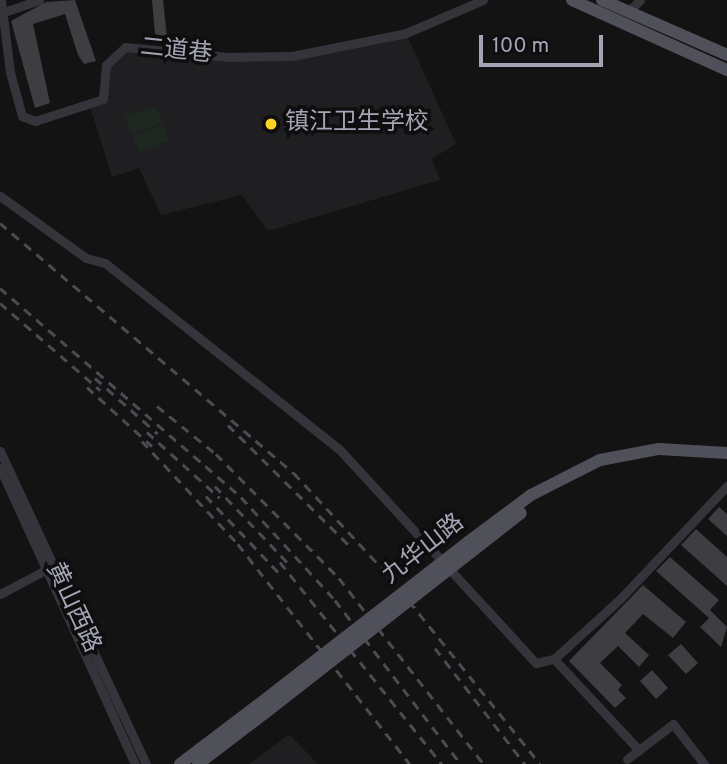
<!DOCTYPE html>
<html>
<head>
<meta charset="utf-8">
<style>
	body { margin:0 }
	#map { position:relative; width:727px; height:764px; overflow:hidden; background:#131314; font-family:Overpass,"Noto Sans SC",sans-serif }
	div>[style] { position:absolute }
	.built>* { inset:0; background:#1f1f21 }
	.green>* { inset:0; background:#1f2721 }
	.building>* { inset:0; background:#3d3d42 }
	.minor>* { height:9px; margin:-4.5px; padding:0 4.5px; transform-origin:4.5px; border-radius:4.5px; background:#34343a }
	.major>* { height:12px; margin:-6px; padding:0 6px; transform-origin:6px; border-radius:6px; background:#4f5059 }
	.rail>* { height:2.5px; margin-top:-1.25px; transform-origin:0; background:repeating-linear-gradient(90deg,#4a4b53 0 9px,transparent 0 16px) }
	.major-bridge>* { height:12px; margin:-6px; padding:0 6px; transform-origin:6px; border-radius:6px; background:#4f5059 }
	.dots>* { width:19px; height:19px; translate:-50% -50%; box-sizing:border-box; border:4px solid #0e0e0f; border-radius:50% }
	span { translate:-50% -50%; white-space:nowrap; text-align:center; line-height:1.15; -webkit-text-stroke:7px #0e0e0f; paint-order:stroke }
	.street-label { font-size:24px; color:#a4a6b6 }
	.poi-label { font-size:24px; color:#a4a6b6 }
	.left { translate:0 -50%; text-align:left }
	.scale { position:absolute; left:479px; top:35px; width:124px; height:32px; box-sizing:border-box; border:4px solid #a4a6b6; border-top:0; padding-left:9px; font-size:21px; line-height:24px; white-space:nowrap; color:#a4a6b6; -webkit-text-stroke:5px #0e0e0f; paint-order:stroke }
</style>
</head>
<body>
<div id="map">
	<div class="built">
		<i style="clip-path:polygon(406px 33px,456px 144px,432px 159px,440px 180px,268px 231px,242px 195px,161px 215px,139px 168px,112px 177px,89px 103px,103px 99px,106px 65px,125px 47px,228px 57px,292px 56px)"></i>
		<i style="clip-path:polygon(290px 735px,318px 764px,249px 764px,287px 736px)"></i>
	</div>
	<div class="green">
		<i style="clip-path:polygon(156px 106px,162px 122px,132px 134px,125px 117px)"></i>
		<i style="clip-path:polygon(163px 124px,169px 140px,139px 152px,133px 135px)"></i>
	</div>
	<div class="building">
		<i style="clip-path:polygon(75px 0,96px 61px,84px 64px,78px 55px,65px 14px,33px 24px,50px 103px,35px 108px,11px 21px,46px 2px)"></i>
		<i style="clip-path:polygon(152px 0,163px 0,167px 37px,155px 34px)"></i>
		<i style="clip-path:polygon(719px 507px,727px 514px,727px 536px,708px 519px)"></i>
		<i style="clip-path:polygon(696px 529px,727px 557px,727px 586px,681px 545px)"></i>
		<i style="clip-path:polygon(670px 557px,719px 600px,710px 610px,727px 627px,721px 647px,700px 627px,709px 618px,656px 571px)"></i>
		<i style="clip-path:polygon(643px 585px,686px 622px,673px 638px,643px 614px,625px 633px,649px 655px,639px 667px,618px 646px,600px 663px,622px 685px,618px 690px,626px 698px,615px 708px,569px 661px)"></i>
		<i style="clip-path:polygon(681px 644px,698px 663px,686px 674px,668px 655px)"></i>
		<i style="clip-path:polygon(652px 670px,668px 688px,656px 699px,640px 681px)"></i>
	</div>
	<div class="minor">
		<i style="left:1px;top:0;width:73px;rotate:82.9deg"></i>
		<i style="left:10px;top:72px;width:46px;rotate:74.7deg"></i>
		<i style="left:22px;top:116px;width:14px;rotate:21deg"></i>
		<i style="left:35px;top:121px;width:71px;rotate:-17.9deg"></i>
		<i style="left:103px;top:99px;width:34px;rotate:-85deg"></i>
		<i style="left:106px;top:65px;width:26px;rotate:-43deg"></i>
		<i style="left:125px;top:47px;width:103px;rotate:5.5deg"></i>
		<i style="left:228px;top:57px;width:64px;rotate:-0.9deg"></i>
		<i style="left:292px;top:56px;width:116px;rotate:-11.4deg"></i>
		<i style="left:406px;top:33px;width:84px;rotate:-23.2deg"></i>
		<i style="left:7px;top:11px;width:34px;rotate:-19deg"></i>
		<i style="left:628px;top:12px;width:17px;rotate:-45deg"></i>
		<i style="left:0;top:196px;width:106px;rotate:35.8deg"></i>
		<i style="left:86px;top:258px;width:20px;rotate:15deg"></i>
		<i style="left:105px;top:263px;width:299px;rotate:38.5deg"></i>
		<i style="left:339px;top:449px;width:291px;rotate:47.4deg"></i>
		<i style="left:536px;top:663px;width:18px;rotate:-13deg"></i>
		<i style="left:554px;top:659px;width:89px;rotate:-42.3deg"></i>
		<i style="left:620px;top:599px;width:156px;rotate:-46.6deg"></i>
		<i style="left:0;top:451px;width:345px;rotate:65deg"></i>
		<i style="left:0;top:468px;width:325px;rotate:65.5deg"></i>
		<i style="left:0;top:594px;width:58px;rotate:-27.9deg"></i>
		<i style="left:554px;top:659px;width:125px;rotate:47deg"></i>
		<i style="left:627px;top:759px;width:58px;rotate:-37.3deg"></i>
		<i style="left:673px;top:724px;width:51px;rotate:52.2deg"></i>
	</div>
	<div class="major">
		<i style="left:572px;top:0;width:170px;rotate:24.3deg"></i>
		<i style="left:602px;top:0;width:137px;rotate:23.7deg"></i>
		<i style="left:468px;top:542px;width:79px;rotate:-36.7deg"></i>
		<i style="left:531px;top:495px;width:77px;rotate:-26.9deg"></i>
		<i style="left:600px;top:460px;width:60px;rotate:-10.6deg"></i>
		<i style="left:659px;top:449px;width:68px;rotate:3.4deg"></i>
		<i style="left:475px;top:549px;width:58px;rotate:-38deg"></i>
		<i style="left:180px;top:764px;width:98px;rotate:-37.1deg"></i>
		<i style="left:198px;top:764px;width:84px;rotate:-37.3deg"></i>
	</div>
	<div class="rail">
		<i style="left:0;top:223px;width:386px;rotate:40.4deg"></i>
		<i style="left:294px;top:473px;width:140px;rotate:47.3deg"></i>
		<i style="left:389px;top:576px;width:241px;rotate:51.2deg"></i>
		<i style="left:0;top:288px;width:319px;rotate:40.9deg"></i>
		<i style="left:241px;top:497px;width:139px;rotate:47.6deg"></i>
		<i style="left:335px;top:600px;width:207px;rotate:52.5deg"></i>
		<i style="left:0;top:303px;width:133px;rotate:41deg"></i>
		<i style="left:95px;top:378px;width:84px;rotate:41.6deg"></i>
		<i style="left:87px;top:387px;width:88px;rotate:42.2deg"></i>
		<i style="left:157px;top:406px;width:76px;rotate:39.1deg"></i>
		<i style="left:216px;top:454px;width:175px;rotate:45.2deg"></i>
		<i style="left:339px;top:578px;width:236px;rotate:52.1deg"></i>
		<i style="left:228px;top:425px;width:172px;rotate:44.8deg"></i>
		<i style="left:147px;top:432px;width:98px;rotate:42.1deg"></i>
		<i style="left:142px;top:441px;width:141px;rotate:47deg"></i>
		<i style="left:238px;top:544px;width:279px;rotate:52deg"></i>
		<i style="left:215px;top:486px;width:112px;rotate:46.5deg"></i>
		<i style="left:206px;top:496px;width:112px;rotate:46.5deg"></i>
		<i style="left:280px;top:562px;width:259px;rotate:51.3deg"></i>
		<i style="left:435px;top:648px;width:147px;rotate:52.2deg"></i>
	</div>
	<div class="major-bridge">
		<i style="left:258px;top:705px;width:266px;rotate:-37.8deg"></i>
		<i style="left:265px;top:713px;width:266px;rotate:-38deg"></i>
	</div>
	<div class="dots">
		<i style="left:271px;top:124px;background:#fad325"></i>
	</div>
	<div class="street-label">
		<span style="left:176px;top:52px;rotate:6deg">二道巷</span>
		<span style="left:424px;top:550px;rotate:-38deg">九华山路</span>
		<span style="left:72px;top:608px;rotate:65deg">黄山西路</span>
	</div>
	<div class="poi-label">
		<span class="left" style="left:285px;top:124px">镇江卫生学校</span>
	</div>
	<div class="scale">100 m</div>
</div>
</body>
</html>
